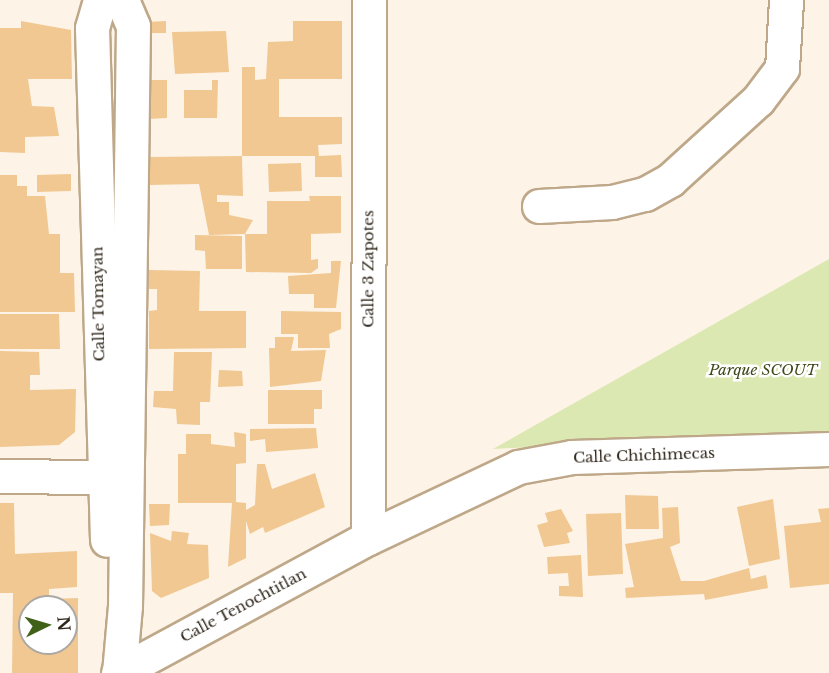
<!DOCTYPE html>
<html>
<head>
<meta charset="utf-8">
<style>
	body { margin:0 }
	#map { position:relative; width:829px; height:673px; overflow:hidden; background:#fdf3e7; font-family:"Libre Baskerville",serif }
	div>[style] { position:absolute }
	.green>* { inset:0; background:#dbe8b1 }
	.building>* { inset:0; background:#f1c891 }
	.roads { filter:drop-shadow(2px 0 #bea889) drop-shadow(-2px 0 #bea889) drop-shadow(0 2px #bea889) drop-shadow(0 -2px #bea889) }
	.minor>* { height:33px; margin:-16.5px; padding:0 16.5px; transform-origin:16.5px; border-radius:16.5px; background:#fff }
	span { translate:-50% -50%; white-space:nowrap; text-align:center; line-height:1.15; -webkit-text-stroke:5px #fff; paint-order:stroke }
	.street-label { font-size:15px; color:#30271b }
	.park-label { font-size:15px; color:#3f4819; font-style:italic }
	.north { position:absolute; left:18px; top:595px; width:60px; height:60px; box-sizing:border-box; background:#fff; border:2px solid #aca9a4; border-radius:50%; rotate:85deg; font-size:16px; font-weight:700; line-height:24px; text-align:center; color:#30271b }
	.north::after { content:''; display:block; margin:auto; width:21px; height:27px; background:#406218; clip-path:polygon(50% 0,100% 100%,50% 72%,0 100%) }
</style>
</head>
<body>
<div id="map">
	<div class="green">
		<i style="clip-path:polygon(829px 259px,829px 431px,493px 449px)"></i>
	</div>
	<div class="building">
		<i style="clip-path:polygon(21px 21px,71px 30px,72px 79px,28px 79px,32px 106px,54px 107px,59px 136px,25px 137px,25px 153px,0 152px,0 28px,21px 28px)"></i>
		<i style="clip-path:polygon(166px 21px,166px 33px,148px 33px,148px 22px)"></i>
		<i style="clip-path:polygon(293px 21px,342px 21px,342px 79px,279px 79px,279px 117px,342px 117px,342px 144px,318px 145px,319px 156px,341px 155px,342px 177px,315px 177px,315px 156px,242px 156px,242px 67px,255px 67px,255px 80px,266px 79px,268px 42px,293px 41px)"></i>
		<i style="clip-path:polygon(226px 31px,229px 72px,175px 74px,172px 32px)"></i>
		<i style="clip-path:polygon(148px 80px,167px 80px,167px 118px,149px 119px)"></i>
		<i style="clip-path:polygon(212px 80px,218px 80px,217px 118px,184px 118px,184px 90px,212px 90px)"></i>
		<i style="clip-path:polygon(242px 156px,243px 196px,217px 195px,217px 202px,229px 202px,229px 215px,253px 220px,245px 234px,209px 235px,199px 184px,148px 185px,149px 157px)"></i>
		<i style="clip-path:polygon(301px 163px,302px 191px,269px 192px,268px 164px)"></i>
		<i style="clip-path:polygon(71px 174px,71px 191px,37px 192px,37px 175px)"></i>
		<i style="clip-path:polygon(0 175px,17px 175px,17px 186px,27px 186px,27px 196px,45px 196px,49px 234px,60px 234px,60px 273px,74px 273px,75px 312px,0 312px)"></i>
		<i style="clip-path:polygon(309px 196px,341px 196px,341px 233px,311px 234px,311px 260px,318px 259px,318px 268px,311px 273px,246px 272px,245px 234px,267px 234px,267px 201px,310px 201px)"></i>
		<i style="clip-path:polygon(195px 235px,242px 236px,242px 269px,206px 269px,205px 251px,195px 250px)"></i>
		<i style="clip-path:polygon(331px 261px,341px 261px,336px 308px,314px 308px,314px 294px,289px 294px,288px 276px,331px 273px)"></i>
		<i style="clip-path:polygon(149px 270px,200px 271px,199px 311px,246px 311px,246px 348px,149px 349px,149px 311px,157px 310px,157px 289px,149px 289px)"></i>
		<i style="clip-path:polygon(281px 311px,341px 312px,341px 329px,329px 334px,330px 348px,298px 348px,298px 334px,281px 334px)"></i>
		<i style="clip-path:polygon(0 314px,59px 314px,60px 349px,0 349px)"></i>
		<i style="clip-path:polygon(275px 337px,294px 337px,291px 351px,326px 350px,321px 381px,270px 387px,269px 348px,275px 348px)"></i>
		<i style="clip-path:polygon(0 351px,39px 352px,40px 375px,30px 375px,30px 390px,76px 389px,75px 432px,59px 445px,0 447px)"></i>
		<i style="clip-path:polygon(174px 352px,212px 352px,210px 402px,200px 402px,200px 425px,177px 424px,176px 409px,153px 407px,154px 391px,173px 391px)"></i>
		<i style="clip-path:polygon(219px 370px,242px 371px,243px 386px,218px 387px)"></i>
		<i style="clip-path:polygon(268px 390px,322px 390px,322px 409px,314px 409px,314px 424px,268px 424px)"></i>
		<i style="clip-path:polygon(316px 428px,318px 448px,266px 452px,265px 439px,250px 441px,250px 429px)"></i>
		<i style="clip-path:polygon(234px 432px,246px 434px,246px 463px,236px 464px,236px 502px,246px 503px,246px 510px,255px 505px,257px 464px,265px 464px,272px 489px,315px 473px,325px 507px,265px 533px,263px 527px,250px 534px,246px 521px,246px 558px,228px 567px,232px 503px,178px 503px,178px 454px,186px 454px,186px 434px,211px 434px,211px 444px,235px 447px)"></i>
		<i style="clip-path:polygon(625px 495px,658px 496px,659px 529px,626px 529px)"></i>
		<i style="clip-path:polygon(773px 499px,780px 559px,749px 566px,737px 507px)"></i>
		<i style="clip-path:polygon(evenodd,0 503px,14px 503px,15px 554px,77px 551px,77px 587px,49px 589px,49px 599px,78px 598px,78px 673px,12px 673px,13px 593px,0 593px,0 503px,30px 607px,66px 607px,66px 643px,30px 643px,30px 607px)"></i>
		<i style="clip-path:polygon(149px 504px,170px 504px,169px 525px,150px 526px)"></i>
		<i style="clip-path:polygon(678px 507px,680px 543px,670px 547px,681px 581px,704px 581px,749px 568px,751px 579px,766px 575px,768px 588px,705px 600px,704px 594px,626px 598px,625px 588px,634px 587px,625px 544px,663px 538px,662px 508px)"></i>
		<i style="clip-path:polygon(829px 508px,829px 584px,790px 588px,784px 526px,821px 522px,818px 509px)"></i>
		<i style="clip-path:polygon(561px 509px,573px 531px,567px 533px,570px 543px,544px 547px,537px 525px,548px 522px,545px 513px)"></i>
		<i style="clip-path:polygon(621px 513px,623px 574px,588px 576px,586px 514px)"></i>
		<i style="clip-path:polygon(172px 531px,189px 533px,187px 544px,208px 545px,209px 578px,161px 598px,152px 591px,150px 533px,171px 541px)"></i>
		<i style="clip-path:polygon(581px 555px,583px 597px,559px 596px,559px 586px,569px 586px,568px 573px,548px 574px,547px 557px)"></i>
	</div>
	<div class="roads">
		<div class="minor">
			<i style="left:100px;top:0;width:29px;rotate:106deg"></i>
			<i style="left:92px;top:28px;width:512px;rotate:88.32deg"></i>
			<i style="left:539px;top:206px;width:73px;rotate:-3.1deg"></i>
			<i style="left:612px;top:202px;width:34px;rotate:-14deg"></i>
			<i style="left:645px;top:194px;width:29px;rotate:-29deg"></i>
			<i style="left:670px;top:180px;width:119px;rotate:-42.3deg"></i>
			<i style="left:758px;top:100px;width:40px;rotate:-53deg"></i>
			<i style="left:782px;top:68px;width:68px;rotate:-86.6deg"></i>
			<i style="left:0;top:476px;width:101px;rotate:0.6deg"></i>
			<i style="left:368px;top:538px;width:538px;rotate:-89.89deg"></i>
			<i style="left:118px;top:673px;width:284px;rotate:-28.4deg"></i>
			<i style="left:368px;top:538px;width:166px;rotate:-25.3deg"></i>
			<i style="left:518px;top:467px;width:55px;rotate:-10.5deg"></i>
			<i style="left:572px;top:457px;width:257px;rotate:-1.8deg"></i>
			<i style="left:119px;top:673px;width:67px;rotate:-84.9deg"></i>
			<i style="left:125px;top:606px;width:580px;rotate:-89.21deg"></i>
			<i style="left:133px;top:26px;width:28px;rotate:-113deg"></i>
		</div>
	</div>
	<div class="street-label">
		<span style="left:368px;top:269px;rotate:-90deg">Calle 3 Zapotes</span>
		<span style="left:98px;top:304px;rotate:-91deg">Calle Tomayan</span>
		<span style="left:644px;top:455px;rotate:-2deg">Calle Chichimecas</span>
		<span style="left:243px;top:605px;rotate:-28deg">Calle Tenochtitlan</span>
	</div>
	<div class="park-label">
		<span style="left:763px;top:370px">Parque SCOUT</span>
	</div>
	<div class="north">N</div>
</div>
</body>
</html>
